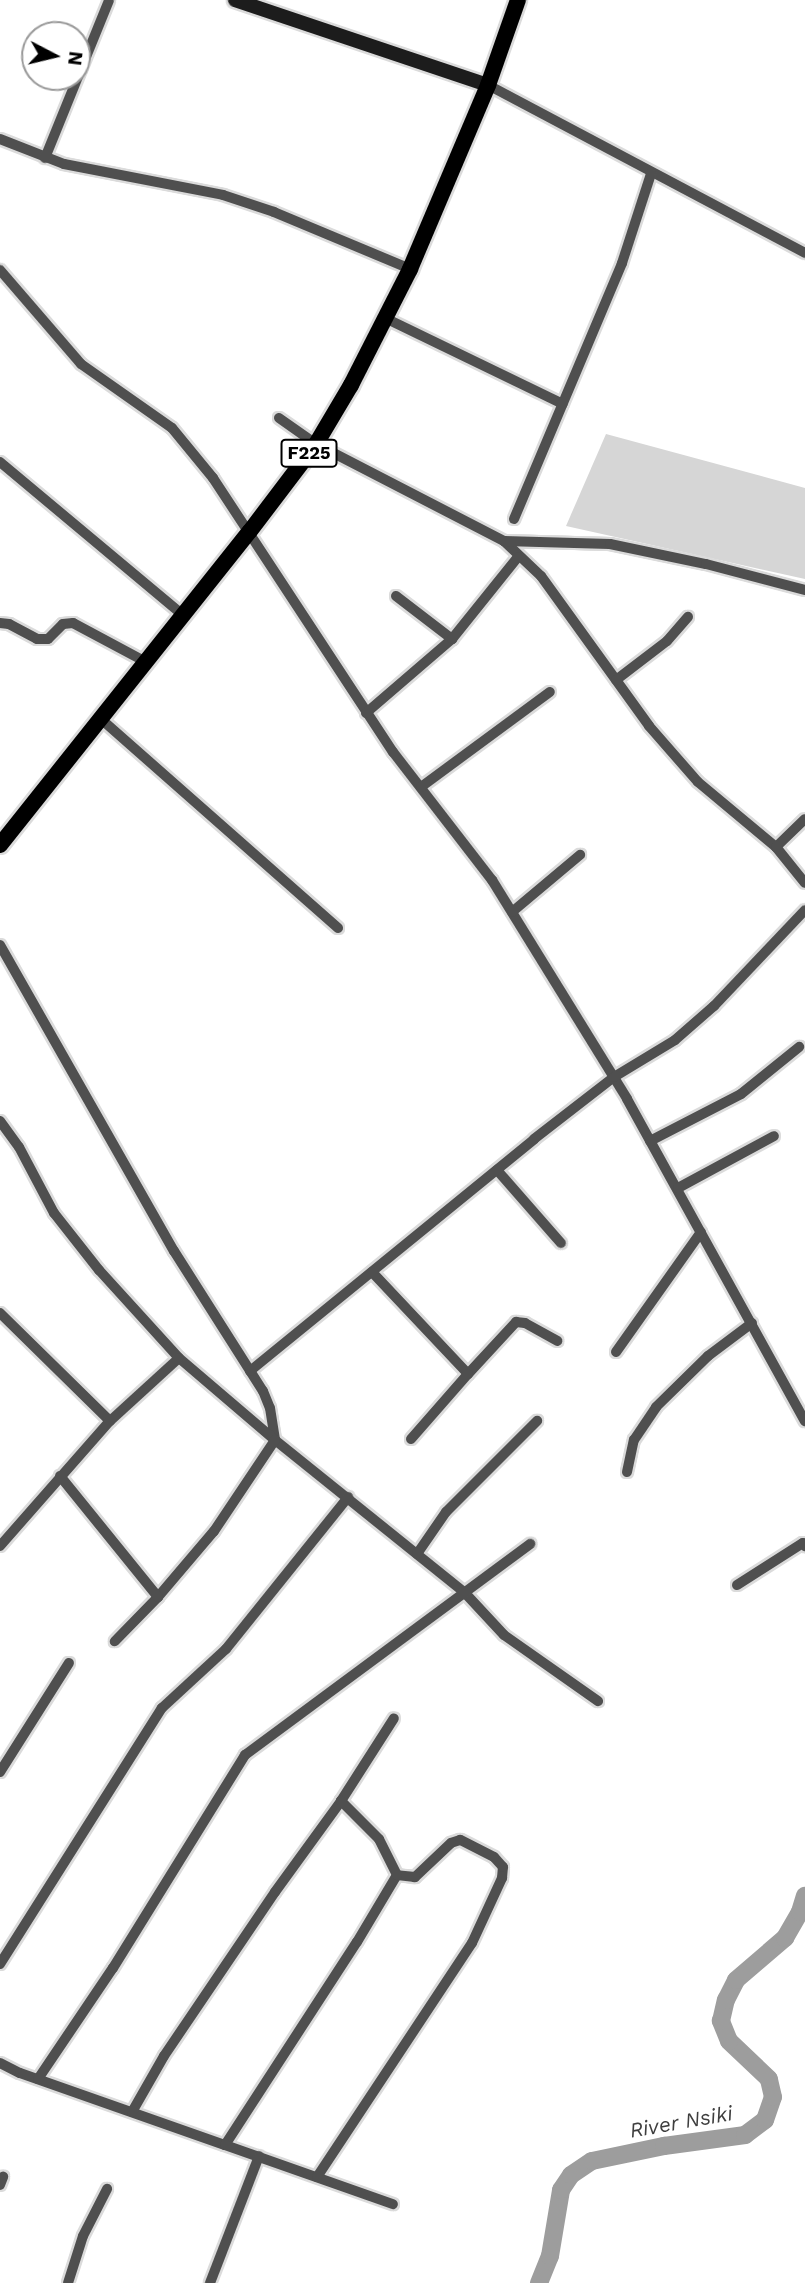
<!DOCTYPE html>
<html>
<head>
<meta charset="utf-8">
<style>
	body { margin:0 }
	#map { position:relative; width:805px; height:2283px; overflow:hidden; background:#fff; font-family:"Work Sans",sans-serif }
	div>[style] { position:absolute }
	.green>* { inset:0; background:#d6d6d6 }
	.river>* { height:18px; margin:-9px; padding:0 9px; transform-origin:9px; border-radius:9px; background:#9d9d9d }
	.roads { filter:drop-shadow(2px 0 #dbdbdb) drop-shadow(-2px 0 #dbdbdb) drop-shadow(0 2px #dbdbdb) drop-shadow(0 -2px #dbdbdb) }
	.street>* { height:10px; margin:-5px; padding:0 5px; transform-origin:5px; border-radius:5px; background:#4f4f4f }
	.secondary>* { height:14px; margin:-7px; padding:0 7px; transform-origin:7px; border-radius:7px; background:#1c1c1c }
	.primary>* { height:16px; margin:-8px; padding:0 8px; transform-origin:8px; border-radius:8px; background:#000 }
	span { translate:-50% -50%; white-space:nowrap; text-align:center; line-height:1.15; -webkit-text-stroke:5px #fff; paint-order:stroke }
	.shield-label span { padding:2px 5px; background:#fff; border:2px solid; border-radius:5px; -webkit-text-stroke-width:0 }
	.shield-label { font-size:18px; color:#000; font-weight:700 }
	.water-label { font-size:21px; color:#3e3e3e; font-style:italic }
	.north { position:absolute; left:21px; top:21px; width:70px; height:70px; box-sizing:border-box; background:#fff; border:2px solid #999; border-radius:50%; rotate:97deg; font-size:19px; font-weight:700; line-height:28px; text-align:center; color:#000 }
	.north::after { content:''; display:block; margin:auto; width:24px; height:32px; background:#000; clip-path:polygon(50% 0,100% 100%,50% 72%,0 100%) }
</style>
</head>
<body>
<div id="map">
	<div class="green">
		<i style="clip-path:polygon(606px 434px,805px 488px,805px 579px,566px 526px)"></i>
	</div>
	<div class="river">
		<i style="left:539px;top:2283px;width:29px;rotate:-68deg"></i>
		<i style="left:550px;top:2256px;width:67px;rotate:-80.5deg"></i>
		<i style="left:561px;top:2190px;width:18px;rotate:-56deg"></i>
		<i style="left:571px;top:2175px;width:25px;rotate:-34deg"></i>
		<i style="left:592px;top:2161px;width:74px;rotate:-11.8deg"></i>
		<i style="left:664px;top:2146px;width:82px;rotate:-7.7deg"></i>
		<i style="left:745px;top:2135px;width:25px;rotate:-37deg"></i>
		<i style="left:765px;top:2120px;width:24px;rotate:-71deg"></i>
		<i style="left:773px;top:2097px;width:18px;rotate:-103deg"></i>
		<i style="left:769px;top:2079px;width:55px;rotate:-136.5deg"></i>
		<i style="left:729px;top:2041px;width:22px;rotate:-112deg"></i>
		<i style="left:721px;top:2021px;width:22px;rotate:-77deg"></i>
		<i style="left:726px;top:2000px;width:22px;rotate:-63deg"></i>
		<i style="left:736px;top:1980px;width:65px;rotate:-40.6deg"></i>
		<i style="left:785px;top:1938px;width:30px;rotate:-60deg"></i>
		<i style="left:800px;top:1912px;width:17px;rotate:-73deg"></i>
	</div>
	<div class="roads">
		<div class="street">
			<i style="left:488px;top:85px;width:359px;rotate:27.9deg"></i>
			<i style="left:0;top:139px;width:69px;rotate:21.3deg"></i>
			<i style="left:64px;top:164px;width:162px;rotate:11deg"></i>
			<i style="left:223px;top:195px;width:54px;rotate:18.4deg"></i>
			<i style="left:274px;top:212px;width:147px;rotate:22.7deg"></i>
			<i style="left:45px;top:158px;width:170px;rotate:-67.9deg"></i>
			<i style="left:0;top:270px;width:124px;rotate:49.2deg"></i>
			<i style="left:81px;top:364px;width:111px;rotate:35.1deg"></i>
			<i style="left:172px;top:428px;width:65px;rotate:50.6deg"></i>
			<i style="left:213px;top:478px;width:328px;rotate:56.7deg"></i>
			<i style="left:393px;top:752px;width:162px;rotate:52.3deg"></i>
			<i style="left:492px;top:880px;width:257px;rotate:58.3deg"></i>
			<i style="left:627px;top:1099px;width:368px;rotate:61.1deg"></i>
			<i style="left:387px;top:319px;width:195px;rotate:25.8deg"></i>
			<i style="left:279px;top:418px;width:45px;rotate:35.1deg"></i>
			<i style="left:316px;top:444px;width:212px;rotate:27.3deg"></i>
			<i style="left:504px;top:541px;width:51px;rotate:43.4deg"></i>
			<i style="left:541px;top:576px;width:185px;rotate:54.2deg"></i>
			<i style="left:649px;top:726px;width:74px;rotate:48.8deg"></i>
			<i style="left:698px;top:782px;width:102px;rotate:39.8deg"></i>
			<i style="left:776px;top:847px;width:46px;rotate:51.1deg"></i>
			<i style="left:0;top:462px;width:239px;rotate:39.9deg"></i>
			<i style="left:514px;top:519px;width:278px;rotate:-67.1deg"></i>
			<i style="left:622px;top:263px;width:94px;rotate:-72deg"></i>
			<i style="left:504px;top:541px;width:106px;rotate:1.6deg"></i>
			<i style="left:610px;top:544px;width:98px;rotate:11.8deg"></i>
			<i style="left:706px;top:564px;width:102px;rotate:14.7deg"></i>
			<i style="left:396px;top:596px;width:71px;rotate:37.5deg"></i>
			<i style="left:0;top:623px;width:9px;rotate:6deg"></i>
			<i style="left:9px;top:624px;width:32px;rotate:28deg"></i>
			<i style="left:37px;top:639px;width:11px"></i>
			<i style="left:48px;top:639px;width:21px;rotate:-45deg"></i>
			<i style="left:63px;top:624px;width:10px;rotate:-6deg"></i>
			<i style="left:73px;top:623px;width:83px;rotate:28.1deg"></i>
			<i style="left:616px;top:680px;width:64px;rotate:-37.4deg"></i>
			<i style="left:667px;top:641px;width:32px;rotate:-49deg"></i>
			<i style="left:366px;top:713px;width:113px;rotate:-40.7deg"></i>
			<i style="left:452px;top:639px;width:105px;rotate:-51.2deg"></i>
			<i style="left:101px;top:719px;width:316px;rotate:41.4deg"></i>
			<i style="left:421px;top:787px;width:160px;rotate:-36.4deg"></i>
			<i style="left:776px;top:847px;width:40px;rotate:-44deg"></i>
			<i style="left:512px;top:912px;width:89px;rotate:-40deg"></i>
			<i style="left:0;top:945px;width:352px;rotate:60.4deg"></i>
			<i style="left:174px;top:1251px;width:166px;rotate:57.6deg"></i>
			<i style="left:263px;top:1391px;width:18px;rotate:68deg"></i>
			<i style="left:270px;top:1408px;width:32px;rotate:81deg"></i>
			<i style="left:275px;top:1440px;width:244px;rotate:38.8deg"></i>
			<i style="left:465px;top:1593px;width:57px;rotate:47.1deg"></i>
			<i style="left:504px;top:1635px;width:115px;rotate:35.1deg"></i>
			<i style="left:0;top:1121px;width:32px;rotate:54deg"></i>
			<i style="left:19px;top:1147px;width:75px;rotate:62.1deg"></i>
			<i style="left:54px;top:1213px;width:73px;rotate:51.7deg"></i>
			<i style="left:99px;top:1270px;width:119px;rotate:47.7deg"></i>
			<i style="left:179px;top:1358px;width:126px;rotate:40.5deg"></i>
			<i style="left:275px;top:1440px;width:110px;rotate:123.8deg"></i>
			<i style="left:214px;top:1531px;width:87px;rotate:130.3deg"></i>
			<i style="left:158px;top:1597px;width:62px;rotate:134.3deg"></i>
			<i style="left:650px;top:1141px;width:102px;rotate:-27.3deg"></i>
			<i style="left:741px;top:1094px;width:75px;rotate:-39deg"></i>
			<i style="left:497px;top:1170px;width:97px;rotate:48.8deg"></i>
			<i style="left:678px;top:1188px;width:109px;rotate:-28.4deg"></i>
			<i style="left:372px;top:1272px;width:140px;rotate:46.7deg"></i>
			<i style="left:468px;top:1374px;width:71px;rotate:-47.3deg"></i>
			<i style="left:516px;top:1322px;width:9px;rotate:6deg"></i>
			<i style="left:525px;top:1323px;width:37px;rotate:29deg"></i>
			<i style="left:0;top:1313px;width:154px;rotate:44.5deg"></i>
			<i style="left:616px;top:1352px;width:147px;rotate:-54.7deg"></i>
			<i style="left:250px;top:1371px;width:367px;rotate:-39.2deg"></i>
			<i style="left:534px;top:1139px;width:101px;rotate:-37.8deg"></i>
			<i style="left:614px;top:1077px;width:71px;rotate:-31.2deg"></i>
			<i style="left:675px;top:1040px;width:52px;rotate:-41.1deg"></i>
			<i style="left:714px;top:1006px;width:132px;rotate:-46.5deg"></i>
			<i style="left:411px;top:1439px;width:86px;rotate:-48.8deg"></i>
			<i style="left:627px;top:1472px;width:33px;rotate:-78deg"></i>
			<i style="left:634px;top:1440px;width:40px;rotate:-56deg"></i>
			<i style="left:656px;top:1407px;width:73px;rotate:-44.4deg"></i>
			<i style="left:708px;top:1356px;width:55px;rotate:-36.9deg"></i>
			<i style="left:60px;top:1476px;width:156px;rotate:51deg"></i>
			<i style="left:0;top:1546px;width:167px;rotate:-48.7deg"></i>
			<i style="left:110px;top:1421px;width:93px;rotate:-42.4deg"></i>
			<i style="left:417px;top:1554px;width:51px;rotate:-55.4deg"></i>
			<i style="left:446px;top:1512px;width:129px;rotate:-45deg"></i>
			<i style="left:737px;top:1585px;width:78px;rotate:-32.5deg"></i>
			<i style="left:803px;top:1543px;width:4px;rotate:56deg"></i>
			<i style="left:0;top:1772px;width:129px;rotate:-57.7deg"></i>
			<i style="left:0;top:1964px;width:303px;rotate:-57.7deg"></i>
			<i style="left:162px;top:1708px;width:87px;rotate:-42.7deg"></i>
			<i style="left:226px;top:1649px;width:195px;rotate:-51.2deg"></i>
			<i style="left:0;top:2063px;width:22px;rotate:27deg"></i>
			<i style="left:20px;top:2073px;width:217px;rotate:19.4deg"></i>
			<i style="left:225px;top:2145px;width:242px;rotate:-57deg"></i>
			<i style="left:357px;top:1942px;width:78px;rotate:-59.2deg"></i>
			<i style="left:38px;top:2079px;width:134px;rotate:-56deg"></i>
			<i style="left:113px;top:1968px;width:251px;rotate:-58.2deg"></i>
			<i style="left:245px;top:1755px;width:355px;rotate:-36.5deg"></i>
			<i style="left:132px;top:2112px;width:64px;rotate:-60.3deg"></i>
			<i style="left:164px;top:2056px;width:198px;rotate:-55.9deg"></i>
			<i style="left:275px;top:1892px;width:112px;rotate:-54deg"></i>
			<i style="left:341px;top:1801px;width:98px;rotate:-57.4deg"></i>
			<i style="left:225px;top:2145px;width:178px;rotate:19.4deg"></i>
			<i style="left:317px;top:2177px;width:281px;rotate:-56.5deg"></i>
			<i style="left:472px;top:1943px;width:72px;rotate:-65.2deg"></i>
			<i style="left:502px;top:1878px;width:11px;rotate:-85deg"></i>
			<i style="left:503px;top:1867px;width:13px;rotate:-132deg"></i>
			<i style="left:494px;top:1857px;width:38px;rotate:-153deg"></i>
			<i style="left:460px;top:1840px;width:9px;rotate:162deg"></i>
			<i style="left:451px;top:1843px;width:50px;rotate:136.6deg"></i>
			<i style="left:415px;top:1877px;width:18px;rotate:-174deg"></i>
			<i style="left:397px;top:1875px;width:40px;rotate:-116.6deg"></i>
			<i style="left:379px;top:1839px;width:54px;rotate:-135deg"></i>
			<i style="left:0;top:2185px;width:9px;rotate:-69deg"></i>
			<i style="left:68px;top:2283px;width:49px;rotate:-72.3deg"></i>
			<i style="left:83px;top:2236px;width:53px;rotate:-62.9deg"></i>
			<i style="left:210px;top:2283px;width:136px;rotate:-68.9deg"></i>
		</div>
		<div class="secondary">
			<i style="left:235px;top:0;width:267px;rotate:18.6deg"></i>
		</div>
		<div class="primary">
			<i style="left:0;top:845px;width:401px;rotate:-51.5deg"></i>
			<i style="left:250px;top:531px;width:109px;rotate:-52.8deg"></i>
			<i style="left:316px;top:444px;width:69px;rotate:-59.3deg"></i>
			<i style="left:351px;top:385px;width:130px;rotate:-63deg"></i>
			<i style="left:410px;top:269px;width:200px;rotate:-67deg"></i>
			<i style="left:488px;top:85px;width:90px;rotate:-70.6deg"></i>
		</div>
	</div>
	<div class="shield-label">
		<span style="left:309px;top:453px">F225</span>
	</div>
	<div class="water-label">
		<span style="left:681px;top:2122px;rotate:-10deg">River Nsiki</span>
	</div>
	<div class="north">N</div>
</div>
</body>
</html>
